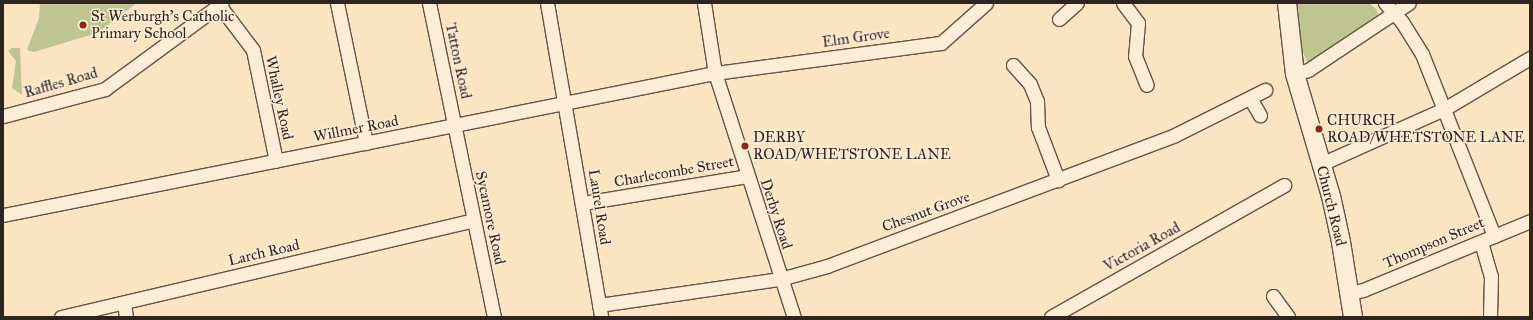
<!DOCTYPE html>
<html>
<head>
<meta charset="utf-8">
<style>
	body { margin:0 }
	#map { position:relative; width:1533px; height:320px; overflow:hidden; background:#fae4c2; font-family:"IM FELL Great Primer",serif }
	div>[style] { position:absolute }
	.green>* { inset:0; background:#bfc493 }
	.roads { filter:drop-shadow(1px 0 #625447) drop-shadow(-1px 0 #625447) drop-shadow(0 1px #625447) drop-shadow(0 -1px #625447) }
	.minor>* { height:13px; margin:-6.5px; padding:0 6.5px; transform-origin:6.5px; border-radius:6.5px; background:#fcedd7 }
	.secondary>* { height:18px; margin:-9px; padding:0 9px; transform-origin:9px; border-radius:9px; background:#fcedd7 }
	.dots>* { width:11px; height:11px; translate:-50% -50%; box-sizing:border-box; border:2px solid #fcedd7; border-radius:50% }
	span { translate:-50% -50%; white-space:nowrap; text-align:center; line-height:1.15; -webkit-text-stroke:3px #fcedd7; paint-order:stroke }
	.poi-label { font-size:15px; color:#30241e }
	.left { translate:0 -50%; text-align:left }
	.street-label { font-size:15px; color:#30241e }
	.frame { position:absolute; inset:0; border:4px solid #30241e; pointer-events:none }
</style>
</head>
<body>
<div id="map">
	<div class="green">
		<i style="clip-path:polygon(40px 3px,137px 3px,97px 33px,34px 52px,27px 50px,39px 18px)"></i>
		<i style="clip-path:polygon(1295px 3px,1369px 3px,1377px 10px,1378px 15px,1308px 63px,1300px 46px)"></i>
		<i style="clip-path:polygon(12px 48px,20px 48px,22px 95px,12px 88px,16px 61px,8px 51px)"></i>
	</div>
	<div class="roads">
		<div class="minor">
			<i style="left:337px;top:3px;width:143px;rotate:78.3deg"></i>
			<i style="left:429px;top:3px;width:321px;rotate:78.3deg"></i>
			<i style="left:547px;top:3px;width:319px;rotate:80.2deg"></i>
			<i style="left:704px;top:3px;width:71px;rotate:81.1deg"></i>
			<i style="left:715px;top:73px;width:256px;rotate:72.1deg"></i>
			<i style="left:1123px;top:3px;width:25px;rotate:53deg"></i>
			<i style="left:1138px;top:23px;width:33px;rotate:95deg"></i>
			<i style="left:1135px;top:56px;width:31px;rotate:68deg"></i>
			<i style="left:1385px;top:3px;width:25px;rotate:48deg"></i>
			<i style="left:1402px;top:22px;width:38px;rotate:58deg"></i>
			<i style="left:1422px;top:54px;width:196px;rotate:68.4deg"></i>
			<i style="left:219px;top:5px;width:56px;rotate:52.9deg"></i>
			<i style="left:253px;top:50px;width:113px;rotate:78.3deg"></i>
			<i style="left:1059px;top:19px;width:24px;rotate:-42deg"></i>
			<i style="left:1013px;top:65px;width:25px;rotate:48deg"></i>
			<i style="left:1030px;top:84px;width:18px;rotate:68deg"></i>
			<i style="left:1037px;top:101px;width:26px;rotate:88deg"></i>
			<i style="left:1038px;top:127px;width:57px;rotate:69.3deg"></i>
			<i style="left:1295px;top:74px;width:14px;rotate:-17deg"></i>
			<i style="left:1308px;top:70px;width:121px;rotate:-33.6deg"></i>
			<i style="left:1250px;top:98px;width:20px;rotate:60deg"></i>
			<i style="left:3px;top:116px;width:106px;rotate:-14.8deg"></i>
			<i style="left:105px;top:89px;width:145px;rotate:-36.3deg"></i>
			<i style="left:1321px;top:164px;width:135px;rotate:-24.1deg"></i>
			<i style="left:1444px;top:109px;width:100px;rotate:-30.7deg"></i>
			<i style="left:583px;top:203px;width:166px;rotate:-9.3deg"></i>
			<i style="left:3px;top:215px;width:726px;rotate:-11.28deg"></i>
			<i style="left:715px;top:73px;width:228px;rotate:-7.6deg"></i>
			<i style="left:941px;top:43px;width:60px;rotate:-41.6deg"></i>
			<i style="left:1481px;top:242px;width:35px;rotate:74deg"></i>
			<i style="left:1491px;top:276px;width:41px;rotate:91.4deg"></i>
			<i style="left:1350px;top:293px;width:13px;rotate:-13deg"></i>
			<i style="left:1363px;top:290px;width:181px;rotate:-22.4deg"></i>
			<i style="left:1273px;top:296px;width:26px;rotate:54deg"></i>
			<i style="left:124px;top:303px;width:14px;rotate:82deg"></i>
			<i style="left:599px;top:305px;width:183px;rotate:-8.2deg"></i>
			<i style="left:780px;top:279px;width:49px;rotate:-15.5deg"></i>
			<i style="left:827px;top:266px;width:372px;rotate:-20.6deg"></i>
			<i style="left:1175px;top:135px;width:101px;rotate:-26.6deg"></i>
			<i style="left:61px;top:317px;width:424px;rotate:-13.2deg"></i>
			<i style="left:1051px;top:317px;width:268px;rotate:-29.5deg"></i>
		</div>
		<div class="secondary">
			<i style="left:1287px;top:3px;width:71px;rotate:83.6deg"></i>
			<i style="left:1295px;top:74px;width:127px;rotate:73.6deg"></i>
			<i style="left:1331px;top:196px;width:47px;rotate:77.7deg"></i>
			<i style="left:1341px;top:242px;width:76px;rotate:80.9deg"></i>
		</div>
	</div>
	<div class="dots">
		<i style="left:83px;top:25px;background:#8f2418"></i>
		<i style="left:1319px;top:129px;background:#8f2418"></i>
		<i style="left:745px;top:146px;background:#8f2418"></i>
	</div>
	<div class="poi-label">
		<span class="left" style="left:91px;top:25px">St Werburgh's Catholic<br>Primary School</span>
		<span class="left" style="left:1327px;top:129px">CHURCH<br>ROAD/WHETSTONE LANE</span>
		<span class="left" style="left:753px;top:146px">DERBY<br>ROAD/WHETSTONE LANE</span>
	</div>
	<div class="street-label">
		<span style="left:856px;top:38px;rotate:-8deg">Elm Grove</span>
		<span style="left:458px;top:61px;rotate:78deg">Tatton Road</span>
		<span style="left:61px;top:83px;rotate:-16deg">Raffles Road</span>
		<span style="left:279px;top:98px;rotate:78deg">Whalley Road</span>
		<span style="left:356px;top:129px;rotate:-11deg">Willmer Road</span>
		<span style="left:674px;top:172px;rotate:-10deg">Charlecombe Street</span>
		<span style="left:1331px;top:206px;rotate:76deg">Church Road</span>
		<span style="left:599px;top:207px;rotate:81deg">Laurel Road</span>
		<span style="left:926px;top:212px;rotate:-20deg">Chesnut Grove</span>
		<span style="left:776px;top:214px;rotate:72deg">Derby Road</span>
		<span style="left:490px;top:218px;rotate:78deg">Sycamore Road</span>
		<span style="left:1434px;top:243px;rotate:-23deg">Thompson Street</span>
		<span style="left:1142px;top:247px;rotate:-29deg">Victoria Road</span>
		<span style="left:264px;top:253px;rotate:-13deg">Larch Road</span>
	</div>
	<div class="frame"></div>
</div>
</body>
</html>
